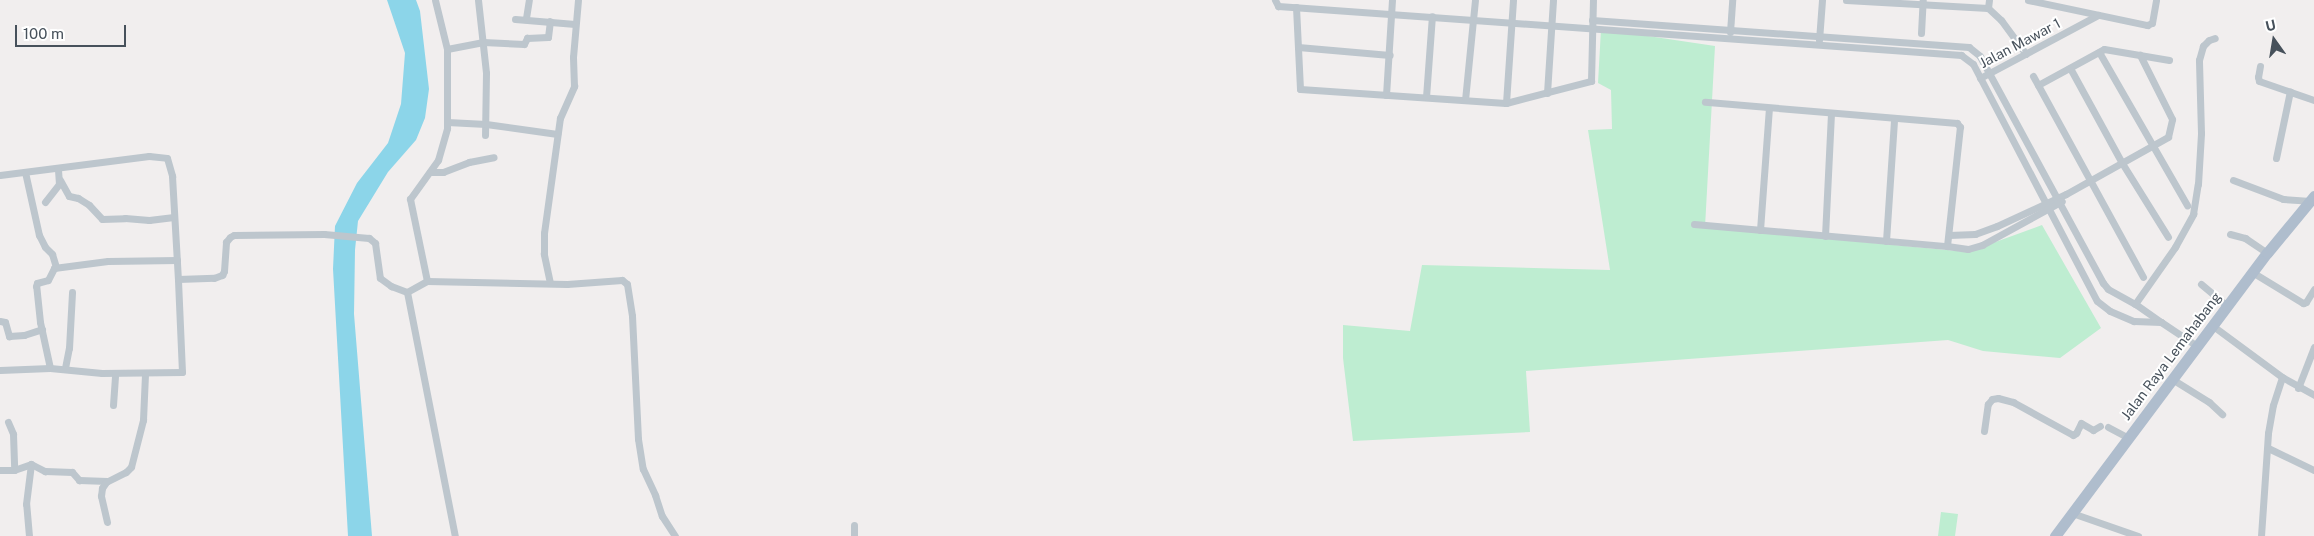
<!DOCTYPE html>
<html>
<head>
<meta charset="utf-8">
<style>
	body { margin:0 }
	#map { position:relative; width:2314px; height:536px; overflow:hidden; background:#f1eeee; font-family:"Public Sans",sans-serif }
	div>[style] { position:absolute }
	.green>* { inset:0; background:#beedd1 }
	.water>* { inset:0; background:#8cd5e9 }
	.minor>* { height:7px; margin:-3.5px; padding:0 3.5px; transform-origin:3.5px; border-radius:3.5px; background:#bdc6cd }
	.primary>* { height:11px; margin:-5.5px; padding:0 5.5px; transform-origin:5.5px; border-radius:5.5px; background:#afbdcd }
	span { translate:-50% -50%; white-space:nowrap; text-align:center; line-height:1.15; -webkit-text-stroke:4px #fff; paint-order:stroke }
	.street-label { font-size:14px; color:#47515b }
	.north { position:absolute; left:2249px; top:15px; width:50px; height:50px; -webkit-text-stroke:4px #fff; paint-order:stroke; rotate:347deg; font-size:14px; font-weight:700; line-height:20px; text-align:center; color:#47515b }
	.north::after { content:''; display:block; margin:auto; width:18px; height:22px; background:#47515b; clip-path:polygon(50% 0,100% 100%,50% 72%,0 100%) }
	.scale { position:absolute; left:15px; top:25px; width:111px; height:22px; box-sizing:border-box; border:2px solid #47515b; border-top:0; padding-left:6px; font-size:15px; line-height:18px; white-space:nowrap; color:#47515b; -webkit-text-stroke:4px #fff; paint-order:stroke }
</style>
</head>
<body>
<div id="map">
	<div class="green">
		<i style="clip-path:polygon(1601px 29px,1715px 46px,1705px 227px,1968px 252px,2042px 225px,2101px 328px,2060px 358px,1983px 351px,1948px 340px,1526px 371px,1530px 432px,1353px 441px,1343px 358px,1343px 325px,1410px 331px,1422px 265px,1610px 270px,1588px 130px,1612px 129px,1611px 90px,1598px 83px)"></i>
		<i style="clip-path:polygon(1941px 512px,1958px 514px,1955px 536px,1938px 536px)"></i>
	</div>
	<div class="water">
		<i style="clip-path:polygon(387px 0,416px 0,420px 11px,429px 89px,425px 118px,416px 140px,388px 172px,358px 221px,355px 250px,354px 314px,372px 536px,348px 536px,333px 269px,335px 226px,357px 183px,388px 143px,401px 104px,405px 53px)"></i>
	</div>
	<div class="minor">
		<i style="left:478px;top:0;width:73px;rotate:83.7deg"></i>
		<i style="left:486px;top:73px;width:62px;rotate:90.9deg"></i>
		<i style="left:1275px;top:0;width:7px;rotate:63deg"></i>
		<i style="left:1278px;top:6px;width:685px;rotate:4.1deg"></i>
		<i style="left:1961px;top:55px;width:15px;rotate:37deg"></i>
		<i style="left:1973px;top:64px;width:267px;rotate:62.4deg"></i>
		<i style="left:2097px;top:301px;width:16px;rotate:38deg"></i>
		<i style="left:2110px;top:311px;width:26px;rotate:23deg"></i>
		<i style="left:2134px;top:321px;width:27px;rotate:2deg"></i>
		<i style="left:2161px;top:322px;width:32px;rotate:-145deg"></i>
		<i style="left:2135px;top:304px;width:31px;rotate:-151deg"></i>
		<i style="left:2108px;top:289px;width:8px;rotate:-130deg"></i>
		<i style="left:2103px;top:283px;width:258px;rotate:-118.5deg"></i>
		<i style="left:1980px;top:56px;width:14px;rotate:-141deg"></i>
		<i style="left:1969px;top:47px;width:378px;rotate:-175.9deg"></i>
		<i style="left:1846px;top:0;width:142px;rotate:3.2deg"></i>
		<i style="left:1988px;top:8px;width:18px;rotate:43deg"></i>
		<i style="left:2001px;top:20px;width:42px;rotate:53.7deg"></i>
		<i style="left:2028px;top:0;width:122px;rotate:11.9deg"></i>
		<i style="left:2147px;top:25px;width:5px;rotate:-22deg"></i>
		<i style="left:2152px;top:23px;width:23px;rotate:-80deg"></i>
		<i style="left:1296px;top:7px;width:82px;rotate:87.2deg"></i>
		<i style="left:1300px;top:89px;width:206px;rotate:3.9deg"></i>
		<i style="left:1506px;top:103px;width:88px;rotate:-14.5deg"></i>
		<i style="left:1591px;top:81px;width:81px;rotate:-88.6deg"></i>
		<i style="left:1988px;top:8px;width:8px;rotate:-83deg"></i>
		<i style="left:526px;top:18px;width:18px;rotate:-81deg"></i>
		<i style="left:515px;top:19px;width:60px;rotate:4.8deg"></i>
		<i style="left:1730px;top:32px;width:32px;rotate:-86deg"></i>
		<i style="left:1921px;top:33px;width:33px;rotate:-87deg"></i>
		<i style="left:1819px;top:40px;width:40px;rotate:-85.7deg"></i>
		<i style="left:1298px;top:47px;width:92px;rotate:5deg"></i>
		<i style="left:447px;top:49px;width:37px;rotate:-11deg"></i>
		<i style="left:483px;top:42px;width:41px;rotate:2.8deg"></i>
		<i style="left:524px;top:44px;width:7px;rotate:-63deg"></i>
		<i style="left:527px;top:38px;width:21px;rotate:-3deg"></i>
		<i style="left:548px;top:37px;width:16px;rotate:-83deg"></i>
		<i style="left:2099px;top:52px;width:177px;rotate:60.1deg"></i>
		<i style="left:2260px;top:66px;width:11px;rotate:100deg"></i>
		<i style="left:2258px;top:77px;width:4px;rotate:76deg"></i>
		<i style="left:2259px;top:81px;width:58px;rotate:19.1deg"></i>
		<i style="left:2070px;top:68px;width:108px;rotate:61.3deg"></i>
		<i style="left:2122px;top:163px;width:87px;rotate:58.1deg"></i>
		<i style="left:2033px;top:76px;width:229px;rotate:61.3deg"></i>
		<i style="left:1980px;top:78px;width:134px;rotate:-28.1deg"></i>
		<i style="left:2038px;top:85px;width:75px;rotate:-28.6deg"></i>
		<i style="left:2104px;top:49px;width:66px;rotate:9.6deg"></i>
		<i style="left:1547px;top:93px;width:93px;rotate:-86.3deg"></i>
		<i style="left:1386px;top:95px;width:95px;rotate:-86.4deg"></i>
		<i style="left:1426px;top:97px;width:81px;rotate:-85.8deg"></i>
		<i style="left:1465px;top:100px;width:100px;rotate:-84.3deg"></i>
		<i style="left:1506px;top:103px;width:103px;rotate:-86.1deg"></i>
		<i style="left:447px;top:122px;width:39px;rotate:3deg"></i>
		<i style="left:486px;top:124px;width:72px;rotate:8deg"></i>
		<i style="left:2276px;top:158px;width:68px;rotate:-78.2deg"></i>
		<i style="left:25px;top:172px;width:65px;rotate:77.5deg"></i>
		<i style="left:39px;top:235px;width:13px;rotate:63deg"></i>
		<i style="left:45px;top:247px;width:10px;rotate:45deg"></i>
		<i style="left:52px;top:254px;width:14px;rotate:73deg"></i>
		<i style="left:430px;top:172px;width:13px"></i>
		<i style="left:443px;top:172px;width:28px;rotate:-21deg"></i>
		<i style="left:469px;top:162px;width:25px;rotate:-11deg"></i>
		<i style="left:0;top:175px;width:150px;rotate:-7.3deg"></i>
		<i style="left:149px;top:156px;width:18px;rotate:6deg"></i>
		<i style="left:167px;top:158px;width:19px;rotate:74deg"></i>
		<i style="left:172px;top:176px;width:103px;rotate:86.7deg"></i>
		<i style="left:60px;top:180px;width:18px;rotate:61deg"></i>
		<i style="left:69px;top:196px;width:9px;rotate:13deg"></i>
		<i style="left:78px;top:198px;width:13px;rotate:32deg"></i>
		<i style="left:89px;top:205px;width:19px;rotate:47deg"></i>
		<i style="left:102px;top:219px;width:23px;rotate:-2deg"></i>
		<i style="left:125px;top:218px;width:24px;rotate:5deg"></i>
		<i style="left:149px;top:220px;width:25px;rotate:-7deg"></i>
		<i style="left:2233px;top:180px;width:53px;rotate:20.8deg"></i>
		<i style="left:2283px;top:199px;width:27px;rotate:4deg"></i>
		<i style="left:45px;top:202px;width:23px;rotate:-52deg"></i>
		<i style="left:59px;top:184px;width:16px;rotate:-94deg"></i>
		<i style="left:1694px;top:224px;width:254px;rotate:5deg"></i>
		<i style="left:1947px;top:246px;width:120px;rotate:-83.8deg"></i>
		<i style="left:1960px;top:127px;width:5px;rotate:-127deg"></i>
		<i style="left:1957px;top:123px;width:253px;rotate:-175.2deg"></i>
		<i style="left:1760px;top:230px;width:122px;rotate:-85.8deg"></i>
		<i style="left:2230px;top:234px;width:16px;rotate:15deg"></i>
		<i style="left:2245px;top:238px;width:27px;rotate:34deg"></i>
		<i style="left:1949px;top:235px;width:26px;rotate:-2deg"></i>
		<i style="left:1975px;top:234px;width:23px;rotate:-20deg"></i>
		<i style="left:1997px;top:226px;width:76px;rotate:-24.9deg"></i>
		<i style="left:2066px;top:194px;width:117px;rotate:-29.2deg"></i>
		<i style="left:2168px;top:137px;width:18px;rotate:-77deg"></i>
		<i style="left:2172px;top:119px;width:72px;rotate:-116.6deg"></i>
		<i style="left:1825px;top:236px;width:123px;rotate:-87.2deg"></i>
		<i style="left:1886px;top:241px;width:122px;rotate:-86.2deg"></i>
		<i style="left:1947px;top:246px;width:21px;rotate:8deg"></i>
		<i style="left:1968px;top:249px;width:15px;rotate:-16deg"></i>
		<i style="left:1982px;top:245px;width:91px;rotate:-28.8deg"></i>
		<i style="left:2252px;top:272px;width:60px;rotate:31.3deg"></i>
		<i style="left:2303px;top:303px;width:3px;rotate:-18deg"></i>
		<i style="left:2306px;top:302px;width:15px;rotate:-58deg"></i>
		<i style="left:427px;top:281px;width:84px;rotate:-101.7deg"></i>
		<i style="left:410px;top:199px;width:48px;rotate:-54.3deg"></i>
		<i style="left:438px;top:160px;width:33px;rotate:-74deg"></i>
		<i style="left:447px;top:128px;width:79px;rotate:-90deg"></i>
		<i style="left:447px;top:49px;width:50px;rotate:-103.8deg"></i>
		<i style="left:550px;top:283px;width:30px;rotate:-102deg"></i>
		<i style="left:544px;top:254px;width:21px;rotate:-90deg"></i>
		<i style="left:544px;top:233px;width:116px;rotate:-82.1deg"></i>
		<i style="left:560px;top:118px;width:35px;rotate:-66deg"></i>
		<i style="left:574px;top:86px;width:29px;rotate:-92deg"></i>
		<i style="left:573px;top:57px;width:57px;rotate:-85deg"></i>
		<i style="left:2201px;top:284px;width:34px;rotate:40deg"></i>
		<i style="left:407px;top:292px;width:249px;rotate:78.9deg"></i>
		<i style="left:2135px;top:304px;width:70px;rotate:-54.9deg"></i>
		<i style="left:2175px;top:247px;width:38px;rotate:-61deg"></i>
		<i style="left:2193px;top:214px;width:30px;rotate:-81deg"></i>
		<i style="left:2198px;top:184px;width:51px;rotate:-86.6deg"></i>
		<i style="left:2201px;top:133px;width:73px;rotate:-91.6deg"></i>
		<i style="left:2199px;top:60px;width:15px;rotate:-74deg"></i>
		<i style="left:2203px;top:46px;width:8px;rotate:-45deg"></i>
		<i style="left:2209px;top:40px;width:6px;rotate:-18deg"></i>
		<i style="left:0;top:321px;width:5px;rotate:11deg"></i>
		<i style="left:5px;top:322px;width:15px;rotate:74deg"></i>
		<i style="left:9px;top:336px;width:15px;rotate:-4deg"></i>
		<i style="left:24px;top:335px;width:19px;rotate:-18deg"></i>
		<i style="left:2161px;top:322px;width:43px;rotate:33.7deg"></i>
		<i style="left:2213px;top:326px;width:86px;rotate:36.5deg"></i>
		<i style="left:2282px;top:377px;width:37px;rotate:29deg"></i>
		<i style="left:50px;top:368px;width:47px;rotate:-102.3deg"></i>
		<i style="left:40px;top:322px;width:36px;rotate:-96deg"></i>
		<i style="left:36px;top:286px;width:3px;rotate:-72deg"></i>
		<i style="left:37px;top:283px;width:11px;rotate:-15deg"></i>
		<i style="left:48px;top:280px;width:13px;rotate:-63deg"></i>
		<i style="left:54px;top:268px;width:54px;rotate:-7.4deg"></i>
		<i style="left:108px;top:261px;width:69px;rotate:-0.8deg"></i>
		<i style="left:65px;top:368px;width:20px;rotate:-79deg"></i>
		<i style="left:69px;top:348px;width:56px;rotate:-86.9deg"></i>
		<i style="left:0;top:370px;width:50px;rotate:-2.3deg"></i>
		<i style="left:50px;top:368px;width:52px;rotate:5.5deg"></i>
		<i style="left:102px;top:373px;width:80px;rotate:-0.7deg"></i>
		<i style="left:182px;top:372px;width:93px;rotate:-92.5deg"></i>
		<i style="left:178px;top:279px;width:36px;rotate:-2deg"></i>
		<i style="left:214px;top:278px;width:9px;rotate:-21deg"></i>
		<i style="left:222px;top:275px;width:4px;rotate:-63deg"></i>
		<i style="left:224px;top:271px;width:29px;rotate:-86deg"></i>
		<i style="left:226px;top:242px;width:6px;rotate:-51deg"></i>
		<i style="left:230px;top:237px;width:4px;rotate:-27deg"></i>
		<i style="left:234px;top:235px;width:90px;rotate:-0.6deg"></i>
		<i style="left:324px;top:234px;width:45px;rotate:5.1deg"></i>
		<i style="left:369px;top:238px;width:8px;rotate:40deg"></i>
		<i style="left:375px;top:243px;width:35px;rotate:82deg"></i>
		<i style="left:380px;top:278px;width:14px;rotate:36deg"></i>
		<i style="left:391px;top:286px;width:17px;rotate:21deg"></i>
		<i style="left:407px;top:292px;width:23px;rotate:-29deg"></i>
		<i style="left:427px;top:281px;width:140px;rotate:1.2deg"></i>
		<i style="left:567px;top:284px;width:55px;rotate:-4.2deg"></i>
		<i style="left:622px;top:280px;width:6px;rotate:39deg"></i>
		<i style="left:627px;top:284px;width:32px;rotate:81deg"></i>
		<i style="left:632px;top:316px;width:123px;rotate:87.2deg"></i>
		<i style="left:638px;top:439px;width:30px;rotate:81deg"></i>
		<i style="left:643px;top:469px;width:29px;rotate:65deg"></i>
		<i style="left:655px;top:495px;width:22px;rotate:72deg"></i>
		<i style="left:662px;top:516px;width:24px;rotate:57deg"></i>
		<i style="left:2172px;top:379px;width:44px;rotate:31.9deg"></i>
		<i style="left:2209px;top:402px;width:18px;rotate:43deg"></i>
		<i style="left:2298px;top:388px;width:44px;rotate:-68.7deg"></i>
		<i style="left:113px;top:405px;width:32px;rotate:-86deg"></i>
		<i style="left:8px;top:422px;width:13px;rotate:67deg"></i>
		<i style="left:13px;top:434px;width:36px;rotate:88deg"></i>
		<i style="left:2108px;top:427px;width:24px;rotate:28deg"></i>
		<i style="left:1984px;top:431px;width:27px;rotate:-82deg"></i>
		<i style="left:1988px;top:404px;width:6px;rotate:-51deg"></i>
		<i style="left:1992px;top:399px;width:6px;rotate:-9deg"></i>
		<i style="left:1998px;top:398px;width:16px;rotate:15deg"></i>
		<i style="left:2013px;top:402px;width:68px;rotate:28.8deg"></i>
		<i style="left:2073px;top:435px;width:4px;rotate:-34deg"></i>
		<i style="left:2076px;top:433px;width:11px;rotate:-63deg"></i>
		<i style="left:2081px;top:423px;width:14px;rotate:30deg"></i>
		<i style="left:2093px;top:430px;width:8px;rotate:-30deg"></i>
		<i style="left:2268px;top:448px;width:51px;rotate:25.6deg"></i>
		<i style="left:0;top:470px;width:14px"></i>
		<i style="left:14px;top:470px;width:18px;rotate:-19deg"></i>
		<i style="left:31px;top:464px;width:16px;rotate:27deg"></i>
		<i style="left:45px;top:471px;width:27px;rotate:2deg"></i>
		<i style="left:72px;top:472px;width:11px;rotate:49deg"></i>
		<i style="left:79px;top:480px;width:28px;rotate:2deg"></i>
		<i style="left:2072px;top:513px;width:70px;rotate:19.2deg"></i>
		<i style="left:107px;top:522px;width:27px;rotate:-103deg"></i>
		<i style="left:101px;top:496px;width:8px;rotate:-83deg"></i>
		<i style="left:102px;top:488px;width:7px;rotate:-56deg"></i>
		<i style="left:106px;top:482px;width:22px;rotate:-27deg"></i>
		<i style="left:126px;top:472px;width:7px;rotate:-45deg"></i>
		<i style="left:131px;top:467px;width:49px;rotate:-75.7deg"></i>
		<i style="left:143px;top:420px;width:46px;rotate:-87.5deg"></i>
		<i style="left:854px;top:525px;width:11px;rotate:90deg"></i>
		<i style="left:29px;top:536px;width:32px;rotate:-95deg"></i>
		<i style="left:26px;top:504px;width:40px;rotate:-82.9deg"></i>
		<i style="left:2261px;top:536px;width:103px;rotate:-86.1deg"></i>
		<i style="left:2268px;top:433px;width:28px;rotate:-80deg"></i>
		<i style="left:2273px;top:405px;width:29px;rotate:-72deg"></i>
	</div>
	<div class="primary">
		<i style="left:2055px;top:536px;width:354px;rotate:-53.2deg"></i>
		<i style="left:2267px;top:253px;width:74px;rotate:-50.5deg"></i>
	</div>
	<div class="street-label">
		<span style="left:2020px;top:43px;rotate:-28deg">Jalan Mawar 1</span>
		<span style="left:2171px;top:356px;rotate:-53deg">Jalan Raya Lemahabang</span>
	</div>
	<div class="north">U</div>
	<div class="scale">100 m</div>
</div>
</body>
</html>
